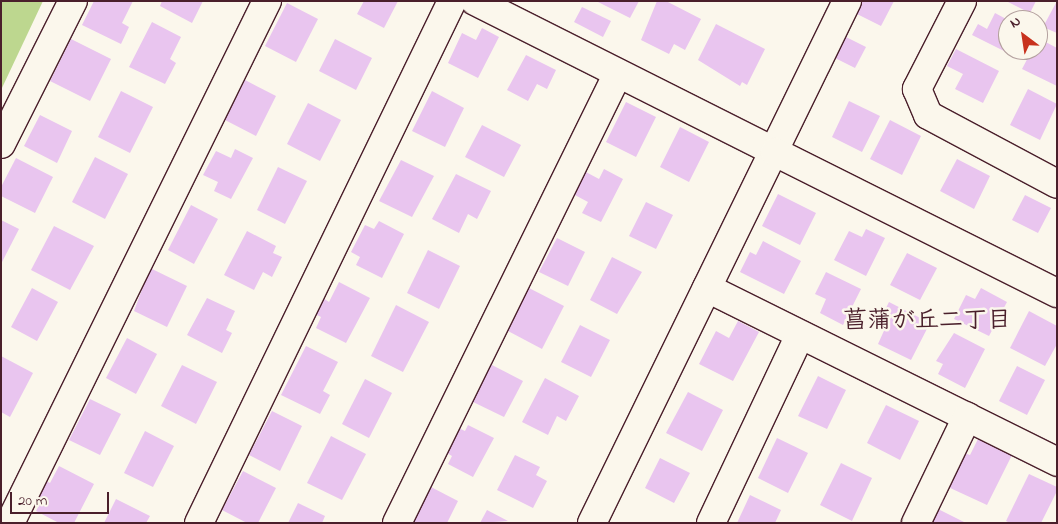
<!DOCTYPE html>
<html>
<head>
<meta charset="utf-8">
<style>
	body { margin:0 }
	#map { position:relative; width:1058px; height:524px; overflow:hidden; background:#fbf7ec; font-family:"Indie Flower","Klee One",sans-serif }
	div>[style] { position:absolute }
	.green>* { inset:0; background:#bdd78f }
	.building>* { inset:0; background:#e9c5ef }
	.roads { filter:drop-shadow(1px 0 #4a1f2b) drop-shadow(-1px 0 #4a1f2b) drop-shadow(0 1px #4a1f2b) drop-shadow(0 -1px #4a1f2b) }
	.minor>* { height:28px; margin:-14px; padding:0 14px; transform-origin:14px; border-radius:14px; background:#fbf7ec }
	.tertiary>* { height:28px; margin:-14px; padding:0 14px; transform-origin:14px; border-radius:14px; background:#fbf7ec }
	span { translate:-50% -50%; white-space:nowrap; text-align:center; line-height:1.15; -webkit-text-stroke:5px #fbf7ec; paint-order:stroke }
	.neighbourhood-label { font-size:24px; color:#4a1f2b; font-weight:700 }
	.frame { position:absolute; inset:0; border:2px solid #4a1f2b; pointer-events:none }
	.north { position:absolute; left:998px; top:10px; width:50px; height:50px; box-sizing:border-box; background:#fbf7ec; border:1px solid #b4a19f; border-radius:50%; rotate:329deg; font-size:14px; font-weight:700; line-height:20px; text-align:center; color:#4a1f2b }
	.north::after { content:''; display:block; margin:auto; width:18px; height:22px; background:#c8321e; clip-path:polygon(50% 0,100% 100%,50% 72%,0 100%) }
	.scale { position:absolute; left:10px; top:492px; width:99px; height:22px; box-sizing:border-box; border:2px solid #4a1f2b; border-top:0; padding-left:6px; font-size:15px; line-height:18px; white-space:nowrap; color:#4a1f2b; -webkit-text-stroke:4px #fbf7ec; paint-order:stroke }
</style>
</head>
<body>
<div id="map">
	<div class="green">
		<i style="clip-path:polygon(1px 1px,43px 1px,1px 90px)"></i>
	</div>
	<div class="building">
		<i style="clip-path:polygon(94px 1px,133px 1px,122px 23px,129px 27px,121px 44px,82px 25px)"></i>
		<i style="clip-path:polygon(162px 1px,203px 1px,192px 23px,160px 6px)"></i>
		<i style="clip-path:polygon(364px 1px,398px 1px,384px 28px,357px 14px)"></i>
		<i style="clip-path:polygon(596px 1px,639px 1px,630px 18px)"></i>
		<i style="clip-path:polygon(657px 1px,666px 1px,701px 19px,685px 50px,674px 44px,669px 54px,641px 40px)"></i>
		<i style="clip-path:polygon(861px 1px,894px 1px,881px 26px,855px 13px)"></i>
		<i style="clip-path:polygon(1006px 1px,1036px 1px,1030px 13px)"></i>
		<i style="clip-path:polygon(1057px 1px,1057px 33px,1043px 27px)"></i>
		<i style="clip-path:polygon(287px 3px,318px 19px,296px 62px,265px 46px)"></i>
		<i style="clip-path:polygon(582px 7px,611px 21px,603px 37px,574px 22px)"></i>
		<i style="clip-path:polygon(995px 13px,1008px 20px,1006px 52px,972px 35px,978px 24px,987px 29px)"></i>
		<i style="clip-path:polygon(152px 22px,181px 37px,170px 59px,176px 63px,165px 84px,129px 67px)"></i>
		<i style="clip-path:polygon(716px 24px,765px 49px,747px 85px,742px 82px,740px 86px,698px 60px)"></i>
		<i style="clip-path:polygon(482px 28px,499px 37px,478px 78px,448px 63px,462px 33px,476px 40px)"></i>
		<i style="clip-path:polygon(844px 36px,866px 47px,855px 68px,833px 57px)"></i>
		<i style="clip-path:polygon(1038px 38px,1057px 48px,1057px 86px,1022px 69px,1032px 50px,1038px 50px)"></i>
		<i style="clip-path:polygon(71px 39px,111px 59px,90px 101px,50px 81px)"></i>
		<i style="clip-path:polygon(335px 39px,372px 58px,356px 90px,319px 71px)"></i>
		<i style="clip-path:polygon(956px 49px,999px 71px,983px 103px,955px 89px,963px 74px,947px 66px)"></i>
		<i style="clip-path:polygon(526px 55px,556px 70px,547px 89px,537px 84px,528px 101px,507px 90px)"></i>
		<i style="clip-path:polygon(245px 80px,276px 96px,256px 136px,225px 120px)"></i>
		<i style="clip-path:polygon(1028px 89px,1057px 104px,1040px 140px,1010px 125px)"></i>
		<i style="clip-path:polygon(121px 91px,153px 107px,130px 153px,98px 137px)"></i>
		<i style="clip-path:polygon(432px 91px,464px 108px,445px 147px,412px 131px)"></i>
		<i style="clip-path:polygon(849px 101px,880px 116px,862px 152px,832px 137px)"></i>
		<i style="clip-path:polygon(626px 102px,656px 117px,636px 157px,606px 142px)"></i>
		<i style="clip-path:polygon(308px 103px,341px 120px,320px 161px,287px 144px)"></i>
		<i style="clip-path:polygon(40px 115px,72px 131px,57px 163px,24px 146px)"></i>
		<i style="clip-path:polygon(890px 120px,921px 136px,902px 175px,870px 159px)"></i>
		<i style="clip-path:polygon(482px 125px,521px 145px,504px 177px,465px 157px)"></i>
		<i style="clip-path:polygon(680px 127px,709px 142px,689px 182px,660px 167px)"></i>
		<i style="clip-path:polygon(235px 149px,253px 158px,231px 199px,214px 191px,218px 182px,203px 175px,216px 151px,231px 158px)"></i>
		<i style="clip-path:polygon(95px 157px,128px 174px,105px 219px,72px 202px)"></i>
		<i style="clip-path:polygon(16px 158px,53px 177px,35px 213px,1px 196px,1px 187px)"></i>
		<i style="clip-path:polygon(957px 159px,990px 176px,974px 209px,940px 191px)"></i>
		<i style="clip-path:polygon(401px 160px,434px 176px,412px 217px,379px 201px)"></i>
		<i style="clip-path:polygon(278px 167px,307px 181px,285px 224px,257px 210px)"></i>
		<i style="clip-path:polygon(604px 169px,623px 179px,601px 222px,582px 213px,588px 202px,573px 194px,584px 171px,599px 179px)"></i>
		<i style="clip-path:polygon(456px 174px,491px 191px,477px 219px,468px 214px,459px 233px,432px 219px)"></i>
		<i style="clip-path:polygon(778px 194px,816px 213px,800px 245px,762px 226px)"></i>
		<i style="clip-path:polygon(1025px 195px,1051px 208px,1038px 233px,1012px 220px)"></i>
		<i style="clip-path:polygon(646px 202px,673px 215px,656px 249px,629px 236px)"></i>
		<i style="clip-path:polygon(191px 205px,218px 219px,194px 264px,168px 250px)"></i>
		<i style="clip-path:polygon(1px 220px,19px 229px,1px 264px)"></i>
		<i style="clip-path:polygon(379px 221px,404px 234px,382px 278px,356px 265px,360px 257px,351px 252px,365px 225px,374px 229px)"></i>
		<i style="clip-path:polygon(54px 226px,94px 246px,70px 290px,31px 270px)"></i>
		<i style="clip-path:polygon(866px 229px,885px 238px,866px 276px,834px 260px,849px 231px,862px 237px)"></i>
		<i style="clip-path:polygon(247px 231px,276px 246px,273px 253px,282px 257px,272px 277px,263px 272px,254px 290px,224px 275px)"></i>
		<i style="clip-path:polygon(557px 238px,585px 252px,568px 286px,539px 272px)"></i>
		<i style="clip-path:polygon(763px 241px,801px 261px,784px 294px,740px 272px,750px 252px,756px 255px)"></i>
		<i style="clip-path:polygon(428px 250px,460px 266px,439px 309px,407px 293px)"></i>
		<i style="clip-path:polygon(907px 253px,937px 268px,920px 300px,890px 285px)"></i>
		<i style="clip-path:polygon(612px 257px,642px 272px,617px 314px,590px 300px)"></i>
		<i style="clip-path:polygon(150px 268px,187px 286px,167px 327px,134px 311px)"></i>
		<i style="clip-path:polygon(826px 272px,861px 289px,843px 325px,820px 313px,826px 299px,815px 294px)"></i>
		<i style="clip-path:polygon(339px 282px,370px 298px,346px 343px,316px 328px,321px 317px,315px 314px,323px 298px,329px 302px)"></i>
		<i style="clip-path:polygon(32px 288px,58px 302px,37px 341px,11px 327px)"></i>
		<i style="clip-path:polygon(529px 288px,564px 306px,542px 349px,508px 331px)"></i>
		<i style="clip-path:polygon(981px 288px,1007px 302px,989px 336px,954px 319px,966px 295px,975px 299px)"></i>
		<i style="clip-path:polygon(207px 298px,235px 311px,226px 330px,232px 333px,222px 353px,187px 335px)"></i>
		<i style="clip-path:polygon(889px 302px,930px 323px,911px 360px,878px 344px,887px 324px,880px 320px)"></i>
		<i style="clip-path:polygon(396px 305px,429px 322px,403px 372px,371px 356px)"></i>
		<i style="clip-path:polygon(1029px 311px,1057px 326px,1057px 344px,1045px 366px,1010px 348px)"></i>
		<i style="clip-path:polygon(738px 321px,759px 332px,733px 381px,699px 364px,716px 331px,729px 338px)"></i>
		<i style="clip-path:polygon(580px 325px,610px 340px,591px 377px,561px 362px)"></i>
		<i style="clip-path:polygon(954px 333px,985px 349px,965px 388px,938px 374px,943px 364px,936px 361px)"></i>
		<i style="clip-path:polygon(127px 338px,157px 354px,136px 394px,106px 378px)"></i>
		<i style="clip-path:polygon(306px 346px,338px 362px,323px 391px,330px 395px,320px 414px,281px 395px)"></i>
		<i style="clip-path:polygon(1px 356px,33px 373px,10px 417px,1px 412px)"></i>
		<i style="clip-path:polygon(490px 364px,523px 381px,504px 417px,471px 401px)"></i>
		<i style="clip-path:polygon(182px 365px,217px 382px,196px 424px,161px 406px)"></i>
		<i style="clip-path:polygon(1017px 366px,1045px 380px,1027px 415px,999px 401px)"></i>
		<i style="clip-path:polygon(818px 376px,846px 390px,827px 429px,798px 416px)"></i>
		<i style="clip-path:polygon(545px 378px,579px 396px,566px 421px,557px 416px,548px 435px,522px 422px)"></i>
		<i style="clip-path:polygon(365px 379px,392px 393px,369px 438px,342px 424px)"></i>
		<i style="clip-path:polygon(688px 392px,723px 410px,702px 451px,666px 433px)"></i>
		<i style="clip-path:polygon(90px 399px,121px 414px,100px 455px,69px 440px)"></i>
		<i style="clip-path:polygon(886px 405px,919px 421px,900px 460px,867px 443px)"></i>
		<i style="clip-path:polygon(272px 411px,302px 426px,280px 471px,249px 455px)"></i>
		<i style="clip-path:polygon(468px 425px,494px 438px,473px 477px,448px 464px,452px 456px,442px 450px,454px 426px,465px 431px)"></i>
		<i style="clip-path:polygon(145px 431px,174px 446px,153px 487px,124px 473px)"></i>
		<i style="clip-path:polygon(331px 436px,366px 454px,342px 500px,307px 483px)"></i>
		<i style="clip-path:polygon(777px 438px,808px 453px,788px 493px,758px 478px)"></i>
		<i style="clip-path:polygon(978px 439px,1012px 455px,987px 505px,948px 487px,964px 453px,970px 455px)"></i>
		<i style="clip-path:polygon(515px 455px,540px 467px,536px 475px,547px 481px,533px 508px,497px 490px)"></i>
		<i style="clip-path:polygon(660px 458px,690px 473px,674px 503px,645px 488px)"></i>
		<i style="clip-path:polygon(841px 463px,872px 478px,852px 521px,820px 505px)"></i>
		<i style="clip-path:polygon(59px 466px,94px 484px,74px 523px,59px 523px,36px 511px,42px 500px,36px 497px,44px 480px,50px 483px)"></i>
		<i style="clip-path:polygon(243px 471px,276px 488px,258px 523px,247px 523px,222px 510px)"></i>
		<i style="clip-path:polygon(1029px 474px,1057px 487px,1057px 491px,1041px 523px,1010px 523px,1006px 521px)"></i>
		<i style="clip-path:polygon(429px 486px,458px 501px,447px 523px,410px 523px)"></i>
		<i style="clip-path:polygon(750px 495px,781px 510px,775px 523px,737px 523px)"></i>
		<i style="clip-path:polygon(116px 499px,150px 516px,146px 523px,104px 523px)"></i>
		<i style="clip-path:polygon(298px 503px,325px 516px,322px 523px,288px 523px)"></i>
		<i style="clip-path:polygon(934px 507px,966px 523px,926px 523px)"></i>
		<i style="clip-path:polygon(487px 510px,508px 521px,480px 523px)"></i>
	</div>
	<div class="roads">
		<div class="minor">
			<i style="left:475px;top:1px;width:336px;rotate:26.7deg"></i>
			<i style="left:962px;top:1px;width:99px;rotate:117.1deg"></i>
			<i style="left:917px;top:89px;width:28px;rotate:67deg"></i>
			<i style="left:928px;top:115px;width:146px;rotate:28.1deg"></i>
			<i style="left:1px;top:144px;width:160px;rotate:-63.3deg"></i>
			<i style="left:707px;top:288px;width:391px;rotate:26.4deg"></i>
			<i style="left:10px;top:523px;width:582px;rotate:-63.79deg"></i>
			<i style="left:199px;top:523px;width:580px;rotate:-64.14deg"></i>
			<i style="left:397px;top:523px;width:501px;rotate:-63.84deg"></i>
			<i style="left:592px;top:523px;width:581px;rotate:-63.96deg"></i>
			<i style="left:711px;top:523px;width:208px;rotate:-64.7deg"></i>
			<i style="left:916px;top:523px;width:118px;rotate:-64.3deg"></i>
		</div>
		<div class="tertiary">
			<i style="left:775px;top:152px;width:315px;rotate:26.6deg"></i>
		</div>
	</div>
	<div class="neighbourhood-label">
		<span style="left:927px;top:322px">菖蒲が丘二丁目</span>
	</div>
	<div class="frame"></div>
	<div class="north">N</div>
	<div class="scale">20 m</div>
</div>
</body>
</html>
